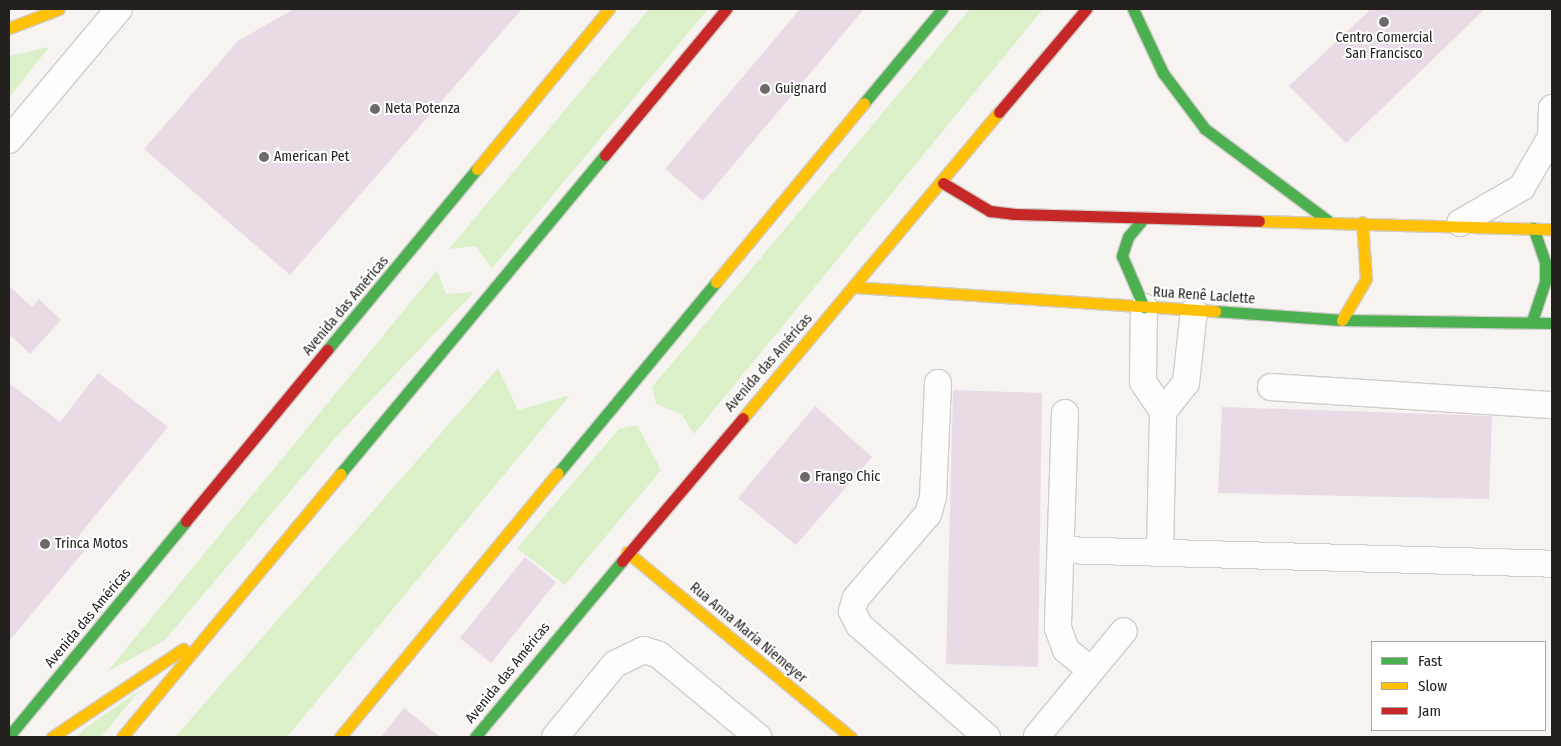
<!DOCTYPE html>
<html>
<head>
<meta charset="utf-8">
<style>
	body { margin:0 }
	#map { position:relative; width:1561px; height:746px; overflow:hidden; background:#f6f3f0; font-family:"Fira Sans Condensed",sans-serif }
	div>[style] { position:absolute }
	.green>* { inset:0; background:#dbf0c8 }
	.building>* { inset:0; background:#e8dbe6 }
	.roads { filter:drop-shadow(1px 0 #d0cdca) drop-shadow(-1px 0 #d0cdca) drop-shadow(0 1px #d0cdca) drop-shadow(0 -1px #d0cdca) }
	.street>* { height:26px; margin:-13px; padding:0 13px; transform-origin:13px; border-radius:13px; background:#fefdfd }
	.fast>* { height:11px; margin:-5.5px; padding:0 5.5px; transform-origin:5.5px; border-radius:5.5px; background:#4caf50 }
	.slow>* { height:11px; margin:-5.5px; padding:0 5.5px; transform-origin:5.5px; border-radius:5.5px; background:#ffc107 }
	.jam>* { height:11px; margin:-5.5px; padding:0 5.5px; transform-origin:5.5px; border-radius:5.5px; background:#c62828 }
	.dots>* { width:14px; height:14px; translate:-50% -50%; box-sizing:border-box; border:2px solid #fff; border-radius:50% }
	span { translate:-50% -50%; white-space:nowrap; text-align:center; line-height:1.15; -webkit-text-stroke:4px #fff; paint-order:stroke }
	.poi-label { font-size:14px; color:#23201e }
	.left { translate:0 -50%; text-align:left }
	.street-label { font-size:14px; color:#23201e }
	.frame { position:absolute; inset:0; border:10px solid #23201e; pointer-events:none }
	.legend { position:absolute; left:1371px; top:641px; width:175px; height:90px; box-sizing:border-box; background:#fff; border:1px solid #a7a6a5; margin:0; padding:6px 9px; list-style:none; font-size:15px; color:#23201e }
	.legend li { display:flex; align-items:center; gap:10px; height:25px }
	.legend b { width:25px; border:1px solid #a7a6a5 }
</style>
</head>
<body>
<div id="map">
	<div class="green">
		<i style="clip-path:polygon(649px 9px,708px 9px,492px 268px,475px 246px,449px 249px)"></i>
		<i style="clip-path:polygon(970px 9px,1043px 9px,694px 434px,682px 415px,656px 404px,652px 387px)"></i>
		<i style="clip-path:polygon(49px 47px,9px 98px,9px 56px)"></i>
		<i style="clip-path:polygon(437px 270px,446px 294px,474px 292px,336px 437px,165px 640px,107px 672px)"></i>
		<i style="clip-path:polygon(498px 368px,518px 410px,570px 395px,287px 737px,175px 737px)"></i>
		<i style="clip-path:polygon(637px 425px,661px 470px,565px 585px,517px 548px,619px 429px)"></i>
		<i style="clip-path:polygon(140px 690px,101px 737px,77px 737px,84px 729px)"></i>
	</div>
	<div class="building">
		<i style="clip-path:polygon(294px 9px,522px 9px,290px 275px,144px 149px,238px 41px)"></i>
		<i style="clip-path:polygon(800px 9px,864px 9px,703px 201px,665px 169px)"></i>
		<i style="clip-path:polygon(1371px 9px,1485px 9px,1346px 143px,1289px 86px)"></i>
		<i style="clip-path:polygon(9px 286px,32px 307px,39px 299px,61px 320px,30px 354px,9px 334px)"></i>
		<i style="clip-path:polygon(98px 373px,168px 427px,76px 539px,86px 549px,9px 641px,9px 383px,60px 422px)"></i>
		<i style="clip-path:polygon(953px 390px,1042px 393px,1038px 667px,946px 664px)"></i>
		<i style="clip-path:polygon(815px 406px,872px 457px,796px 545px,738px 498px)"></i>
		<i style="clip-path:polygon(1222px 407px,1492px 416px,1489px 499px,1218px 493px)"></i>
		<i style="clip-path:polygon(525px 557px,556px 582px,491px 663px,460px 638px)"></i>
		<i style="clip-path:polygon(404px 708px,440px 737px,381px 737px)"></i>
	</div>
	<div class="roads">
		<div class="street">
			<i style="left:9px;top:140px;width:171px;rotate:-50deg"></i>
			<i style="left:1460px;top:223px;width:72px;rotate:-30.1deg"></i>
			<i style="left:1522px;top:187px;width:58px;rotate:-59.9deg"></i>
			<i style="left:1551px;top:137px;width:29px;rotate:-88deg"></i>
			<i style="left:1144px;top:307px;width:75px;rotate:90.8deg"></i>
			<i style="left:1143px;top:382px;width:36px;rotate:56deg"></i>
			<i style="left:1163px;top:412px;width:37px;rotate:-52deg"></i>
			<i style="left:1186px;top:383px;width:72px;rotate:-83.7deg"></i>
			<i style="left:938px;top:383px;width:114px;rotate:92.5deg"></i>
			<i style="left:933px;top:497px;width:18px;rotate:106deg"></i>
			<i style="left:928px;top:514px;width:111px;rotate:130.6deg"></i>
			<i style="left:856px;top:598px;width:14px;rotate:107deg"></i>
			<i style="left:852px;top:611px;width:16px;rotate:63deg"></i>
			<i style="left:859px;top:625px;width:170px;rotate:41.2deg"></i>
			<i style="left:1271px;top:387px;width:282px;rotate:3.7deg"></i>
			<i style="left:1065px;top:413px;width:215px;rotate:91.9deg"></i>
			<i style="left:1058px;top:628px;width:23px;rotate:70deg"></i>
			<i style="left:1066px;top:650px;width:32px;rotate:39deg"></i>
			<i style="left:1160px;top:549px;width:137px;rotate:-88.7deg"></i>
			<i style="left:1061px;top:550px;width:491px;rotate:1.6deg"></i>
			<i style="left:1037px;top:736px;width:136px;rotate:-50.4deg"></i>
			<i style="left:555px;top:737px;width:94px;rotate:-50.6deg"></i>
			<i style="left:615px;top:664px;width:32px;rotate:-26deg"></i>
			<i style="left:644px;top:650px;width:16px;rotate:18deg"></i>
			<i style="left:659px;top:655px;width:129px;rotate:39.6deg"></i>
		</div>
		<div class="fast">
			<i style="left:1133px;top:9px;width:71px;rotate:64.9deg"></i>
			<i style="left:1163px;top:73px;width:70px;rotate:53.1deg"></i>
			<i style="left:1205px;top:129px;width:152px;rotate:36.7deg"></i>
			<i style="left:864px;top:103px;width:122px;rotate:-50.3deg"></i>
			<i style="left:1143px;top:219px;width:23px;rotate:130deg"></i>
			<i style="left:1128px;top:237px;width:20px;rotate:108deg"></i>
			<i style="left:1122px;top:256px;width:56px;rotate:66.7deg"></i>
			<i style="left:1215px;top:311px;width:127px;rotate:4.1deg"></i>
			<i style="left:1342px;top:320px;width:210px;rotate:0.8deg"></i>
			<i style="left:1532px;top:321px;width:41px;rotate:-71.6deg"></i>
			<i style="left:1545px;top:282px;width:20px;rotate:-90deg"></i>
			<i style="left:1545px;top:262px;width:36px;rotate:-109deg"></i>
			<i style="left:327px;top:350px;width:235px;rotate:-50.4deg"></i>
			<i style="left:558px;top:473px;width:248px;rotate:-50.4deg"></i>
			<i style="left:340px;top:474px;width:415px;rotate:-50.3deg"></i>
			<i style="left:9px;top:736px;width:278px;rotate:-50.5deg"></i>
			<i style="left:475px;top:737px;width:229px;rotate:-50.1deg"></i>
		</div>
		<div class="slow">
			<i style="left:9px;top:28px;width:53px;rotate:-20.8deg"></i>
			<i style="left:477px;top:169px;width:207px;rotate:-50.5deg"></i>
			<i style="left:1259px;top:221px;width:293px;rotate:1.6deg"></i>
			<i style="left:716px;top:282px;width:232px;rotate:-50.4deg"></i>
			<i style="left:853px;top:287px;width:363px;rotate:3.8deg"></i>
			<i style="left:1342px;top:320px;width:48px;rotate:-59.7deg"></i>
			<i style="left:1366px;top:279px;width:57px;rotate:-94deg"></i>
			<i style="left:743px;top:418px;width:399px;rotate:-50.1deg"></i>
			<i style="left:627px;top:552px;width:291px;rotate:39.6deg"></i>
			<i style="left:52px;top:737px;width:158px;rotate:-33.9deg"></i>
			<i style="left:122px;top:737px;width:342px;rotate:-50.3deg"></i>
			<i style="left:340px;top:737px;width:342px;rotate:-50.5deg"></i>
		</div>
		<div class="jam">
			<i style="left:999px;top:112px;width:135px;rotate:-49.8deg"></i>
			<i style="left:605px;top:155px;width:190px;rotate:-50.3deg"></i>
			<i style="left:943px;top:183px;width:55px;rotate:30.8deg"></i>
			<i style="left:990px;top:211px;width:23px;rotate:7deg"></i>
			<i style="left:1013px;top:214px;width:246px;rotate:1.6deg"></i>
			<i style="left:186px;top:521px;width:222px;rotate:-50.5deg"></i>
			<i style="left:622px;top:561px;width:187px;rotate:-49.8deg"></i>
		</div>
	</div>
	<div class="dots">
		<i style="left:1384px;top:22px;background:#6d6a68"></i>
		<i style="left:765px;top:89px;background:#6d6a68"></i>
		<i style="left:375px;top:109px;background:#6d6a68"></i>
		<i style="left:264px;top:157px;background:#6d6a68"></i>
		<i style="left:805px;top:477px;background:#6d6a68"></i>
		<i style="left:45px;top:544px;background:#6d6a68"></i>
	</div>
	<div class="poi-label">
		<span style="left:1384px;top:46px">Centro Comercial<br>San Francisco</span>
		<span class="left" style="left:775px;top:89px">Guignard</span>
		<span class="left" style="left:385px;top:109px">Neta Potenza</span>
		<span class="left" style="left:274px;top:157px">American Pet</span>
		<span class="left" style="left:815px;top:477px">Frango Chic</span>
		<span class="left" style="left:55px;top:544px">Trinca Motos</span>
	</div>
	<div class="street-label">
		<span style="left:1204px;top:296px;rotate:4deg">Rua Renê Laclette</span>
		<span style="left:346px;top:306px;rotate:-50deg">Avenida das Américas</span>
		<span style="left:769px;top:363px;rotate:-49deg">Avenida das Américas</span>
		<span style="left:88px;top:618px;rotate:-50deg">Avenida das Américas</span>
		<span style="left:748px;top:633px;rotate:40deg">Rua Anna Maria Niemeyer</span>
		<span style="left:508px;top:673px;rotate:-51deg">Avenida das Américas</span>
	</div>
	<div class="frame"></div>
	<ul class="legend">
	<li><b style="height:6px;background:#4caf50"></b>Fast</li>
	<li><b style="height:6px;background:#ffc107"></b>Slow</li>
	<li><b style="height:6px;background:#c62828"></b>Jam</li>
	</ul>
</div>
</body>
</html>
